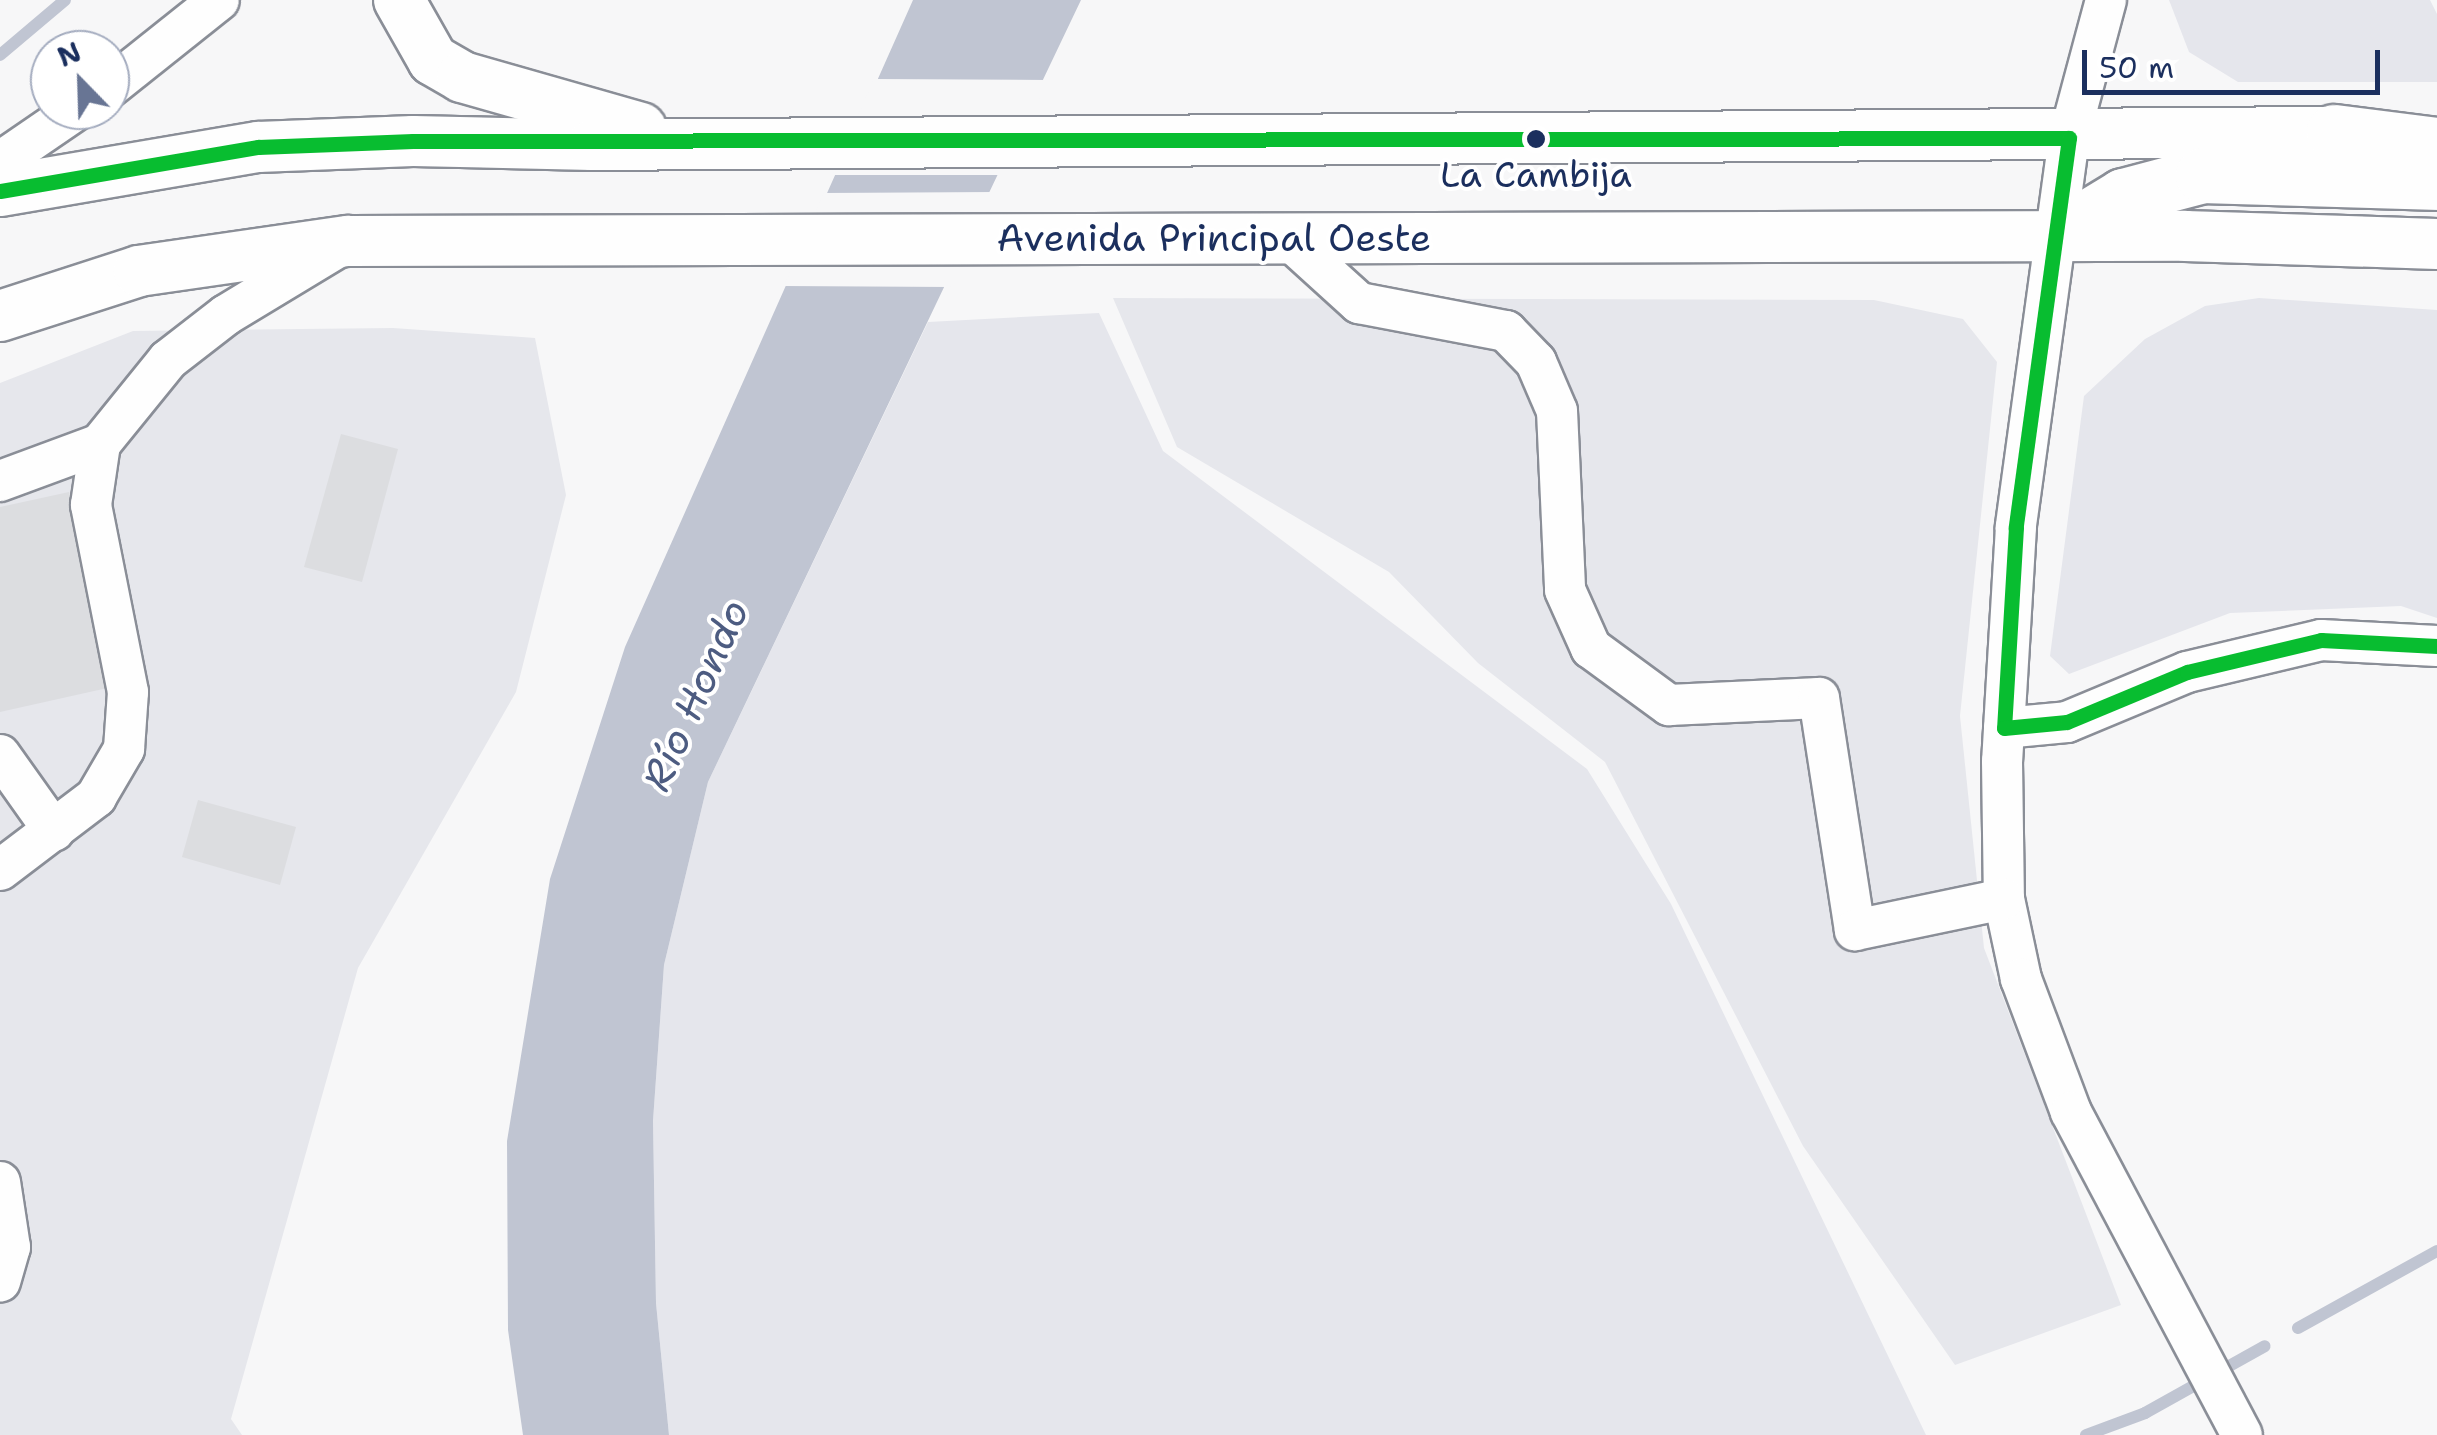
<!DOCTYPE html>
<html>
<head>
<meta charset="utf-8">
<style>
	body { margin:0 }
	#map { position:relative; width:2437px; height:1435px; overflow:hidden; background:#f7f7f8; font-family:"Shantell Sans",sans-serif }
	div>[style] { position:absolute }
	.built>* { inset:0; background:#e6e7ec }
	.green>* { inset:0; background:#e5e6ec }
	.water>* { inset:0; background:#c0c5d2 }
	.pier>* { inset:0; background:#f7f7f8 }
	.stream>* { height:12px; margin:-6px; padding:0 6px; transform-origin:6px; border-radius:6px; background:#c0c5d2 }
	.building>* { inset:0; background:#dcdde0 }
	.roads { filter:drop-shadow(2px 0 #8a8e97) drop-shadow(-2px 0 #8a8e97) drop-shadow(0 2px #8a8e97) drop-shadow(0 -2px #8a8e97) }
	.minor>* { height:40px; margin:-20px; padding:0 20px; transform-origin:20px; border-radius:20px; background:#fefefe }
	.major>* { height:50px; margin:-25px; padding:0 25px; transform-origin:25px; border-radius:25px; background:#fefefe }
	.highway>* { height:55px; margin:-27.5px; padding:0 27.5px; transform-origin:27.5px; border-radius:27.5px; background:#fefefe }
	.bus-1>* { height:15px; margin:-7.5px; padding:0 7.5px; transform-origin:7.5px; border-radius:7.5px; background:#08bd30 }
	.dots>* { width:28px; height:28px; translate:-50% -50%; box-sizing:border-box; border:5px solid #fff; border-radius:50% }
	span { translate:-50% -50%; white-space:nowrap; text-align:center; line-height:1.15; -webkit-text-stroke:8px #fff; paint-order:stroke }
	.bus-label { font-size:36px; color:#1b2f5e }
	.street-label { font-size:38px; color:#1b2f5e }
	.water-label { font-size:40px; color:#4d5c81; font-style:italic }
	.north { position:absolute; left:30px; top:30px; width:100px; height:100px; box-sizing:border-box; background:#fff; border:2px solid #a4acbf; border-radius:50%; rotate:337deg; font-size:28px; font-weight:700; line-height:40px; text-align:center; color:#1b2f5e }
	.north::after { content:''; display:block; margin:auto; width:35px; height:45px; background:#687594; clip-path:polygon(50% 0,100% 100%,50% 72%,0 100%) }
	.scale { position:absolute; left:2082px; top:50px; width:298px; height:45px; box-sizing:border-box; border:5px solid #1b2f5e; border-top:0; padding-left:12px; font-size:30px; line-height:35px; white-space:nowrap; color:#1b2f5e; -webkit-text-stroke:8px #fff; paint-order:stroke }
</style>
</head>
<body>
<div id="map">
	<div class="built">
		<i style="clip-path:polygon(1113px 298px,1874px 300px,1963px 319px,1997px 362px,1960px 716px,1984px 948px,2121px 1305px,1955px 1365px,1803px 1146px,1605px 762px,1478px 663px,1389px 572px,1177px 447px)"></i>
		<i style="clip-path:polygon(393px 328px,535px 338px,566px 495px,516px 692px,358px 968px,231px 1419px,242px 1435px,0 1435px,0 383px,133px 331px)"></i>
	</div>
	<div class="green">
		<i style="clip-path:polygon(2169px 0,2430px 0,2437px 14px,2437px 82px,2238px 82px,2189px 52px)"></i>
		<i style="clip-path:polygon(2259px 298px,2437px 310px,2437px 618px,2401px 606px,2230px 613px,2069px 674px,2050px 656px,2084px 396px,2145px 339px,2205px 306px)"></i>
		<i style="clip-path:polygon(1099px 313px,1163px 451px,1587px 769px,1671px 904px,1926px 1435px,669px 1435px,656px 1303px,653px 1121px,664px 965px,708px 782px,928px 322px)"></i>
	</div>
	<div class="water">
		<i style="clip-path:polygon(913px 0,1081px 0,708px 782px,664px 965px,653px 1121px,656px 1303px,669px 1435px,523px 1435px,508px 1330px,507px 1141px,550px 879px,625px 647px)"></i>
	</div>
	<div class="pier">
		<i style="clip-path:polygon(874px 79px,1048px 80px,1003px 175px,832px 175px)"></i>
		<i style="clip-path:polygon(995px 192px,950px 287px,784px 286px,824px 193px)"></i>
	</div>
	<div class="stream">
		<i style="left:0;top:55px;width:85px;rotate:-40.2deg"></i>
		<i style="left:2298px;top:1328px;width:159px;rotate:-29deg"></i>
		<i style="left:2086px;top:1435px;width:63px;rotate:-20.4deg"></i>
		<i style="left:2145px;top:1413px;width:137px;rotate:-29.2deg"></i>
	</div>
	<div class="building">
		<i style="clip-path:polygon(341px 434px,398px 449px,362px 582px,304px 567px)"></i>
		<i style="clip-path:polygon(69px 492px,112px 687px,0 712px,0 507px)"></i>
		<i style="clip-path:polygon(198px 800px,296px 827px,280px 885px,182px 857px)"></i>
	</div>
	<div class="roads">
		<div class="minor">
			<i style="left:2106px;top:0;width:143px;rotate:105deg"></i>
			<i style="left:2069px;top:138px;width:393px;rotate:97.8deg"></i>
			<i style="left:2016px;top:527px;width:234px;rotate:93.4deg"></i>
			<i style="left:2002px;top:761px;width:138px;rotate:89.2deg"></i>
			<i style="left:2004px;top:899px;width:82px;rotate:78deg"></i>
			<i style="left:2021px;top:979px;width:142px;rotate:69.4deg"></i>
			<i style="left:2071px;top:1112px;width:365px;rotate:62.1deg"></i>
			<i style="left:110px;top:87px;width:139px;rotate:-38.6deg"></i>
			<i style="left:0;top:162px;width:92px;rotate:-34.4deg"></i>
			<i style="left:1285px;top:236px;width:100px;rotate:42.2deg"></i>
			<i style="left:1359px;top:303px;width:150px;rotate:10.8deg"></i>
			<i style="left:1506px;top:331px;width:43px;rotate:45.9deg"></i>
			<i style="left:1536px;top:362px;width:53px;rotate:66.8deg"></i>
			<i style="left:1557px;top:411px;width:179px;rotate:87.4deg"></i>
			<i style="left:1565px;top:590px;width:64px;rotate:65.9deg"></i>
			<i style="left:1591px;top:648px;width:97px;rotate:36.2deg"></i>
			<i style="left:1669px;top:705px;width:150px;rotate:-2.7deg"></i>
			<i style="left:1819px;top:698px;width:235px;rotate:81.2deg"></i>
			<i style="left:1855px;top:930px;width:152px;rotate:-11.8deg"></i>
			<i style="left:0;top:481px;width:107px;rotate:-20.3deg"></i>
			<i style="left:2004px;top:728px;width:63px;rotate:-5.4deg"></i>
			<i style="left:2067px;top:722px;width:130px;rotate:-22.6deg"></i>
			<i style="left:2187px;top:672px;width:138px;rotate:-13.4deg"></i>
			<i style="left:2321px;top:640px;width:116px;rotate:3deg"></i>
			<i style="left:0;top:755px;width:93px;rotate:54.6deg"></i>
			<i style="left:0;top:870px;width:121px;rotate:-37.2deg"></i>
			<i style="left:96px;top:797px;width:56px;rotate:-59.7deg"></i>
			<i style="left:124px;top:749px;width:57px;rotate:-86deg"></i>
			<i style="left:128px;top:692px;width:191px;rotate:-101.2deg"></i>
			<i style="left:91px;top:505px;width:62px;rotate:-81.6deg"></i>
			<i style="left:100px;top:444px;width:108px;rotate:-51deg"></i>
			<i style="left:168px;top:360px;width:73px;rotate:-37.8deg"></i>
			<i style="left:226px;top:315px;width:133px;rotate:-31.2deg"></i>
			<i style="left:0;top:1182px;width:66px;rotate:81.3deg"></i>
			<i style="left:10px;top:1247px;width:36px;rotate:106deg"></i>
		</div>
		<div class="major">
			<i style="left:399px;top:0;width:69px;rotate:60.5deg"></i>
			<i style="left:433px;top:60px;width:34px;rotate:30deg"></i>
			<i style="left:462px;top:77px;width:186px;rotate:15.9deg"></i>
			<i style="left:0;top:191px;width:262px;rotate:-9.7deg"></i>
			<i style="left:258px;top:147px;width:155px;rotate:-2.2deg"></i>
			<i style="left:413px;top:141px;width:179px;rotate:1.3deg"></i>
			<i style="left:592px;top:145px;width:1742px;rotate:-0.43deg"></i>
			<i style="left:0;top:316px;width:146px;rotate:-17.9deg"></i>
			<i style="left:139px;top:271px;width:211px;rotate:-8.2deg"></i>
			<i style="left:348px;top:241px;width:1837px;rotate:-0.16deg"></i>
			<i style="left:2185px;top:236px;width:252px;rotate:1.8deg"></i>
		</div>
		<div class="highway">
			<i style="left:2334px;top:132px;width:104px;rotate:7.2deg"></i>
			<i style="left:2054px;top:238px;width:81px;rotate:-31.3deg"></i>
			<i style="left:2123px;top:196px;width:83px;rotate:-14.7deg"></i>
			<i style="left:2203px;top:175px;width:234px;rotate:1.7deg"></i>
		</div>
	</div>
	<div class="bus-1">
		<i style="left:0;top:191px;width:262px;rotate:-9.7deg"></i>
		<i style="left:258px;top:147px;width:155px;rotate:-2.2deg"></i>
		<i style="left:413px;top:141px;width:1656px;rotate:-0.1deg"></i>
		<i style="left:2069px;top:138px;width:393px;rotate:97.8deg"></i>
		<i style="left:2016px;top:527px;width:201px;rotate:93.4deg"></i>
		<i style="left:2004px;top:728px;width:63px;rotate:-5.4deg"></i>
		<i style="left:2067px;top:722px;width:130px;rotate:-22.6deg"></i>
		<i style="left:2187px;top:672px;width:138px;rotate:-13.4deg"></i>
		<i style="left:2321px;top:640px;width:116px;rotate:3deg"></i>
	</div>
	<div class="dots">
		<i style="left:1536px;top:139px;background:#1b2f5e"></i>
	</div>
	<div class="bus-label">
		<span style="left:1536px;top:175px">La Cambija</span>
	</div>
	<div class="street-label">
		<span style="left:1214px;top:238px">Avenida Principal Oeste</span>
	</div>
	<div class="water-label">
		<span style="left:695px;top:695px;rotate:-66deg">Río Hondo</span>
	</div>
	<div class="north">N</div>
	<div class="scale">50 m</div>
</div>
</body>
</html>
